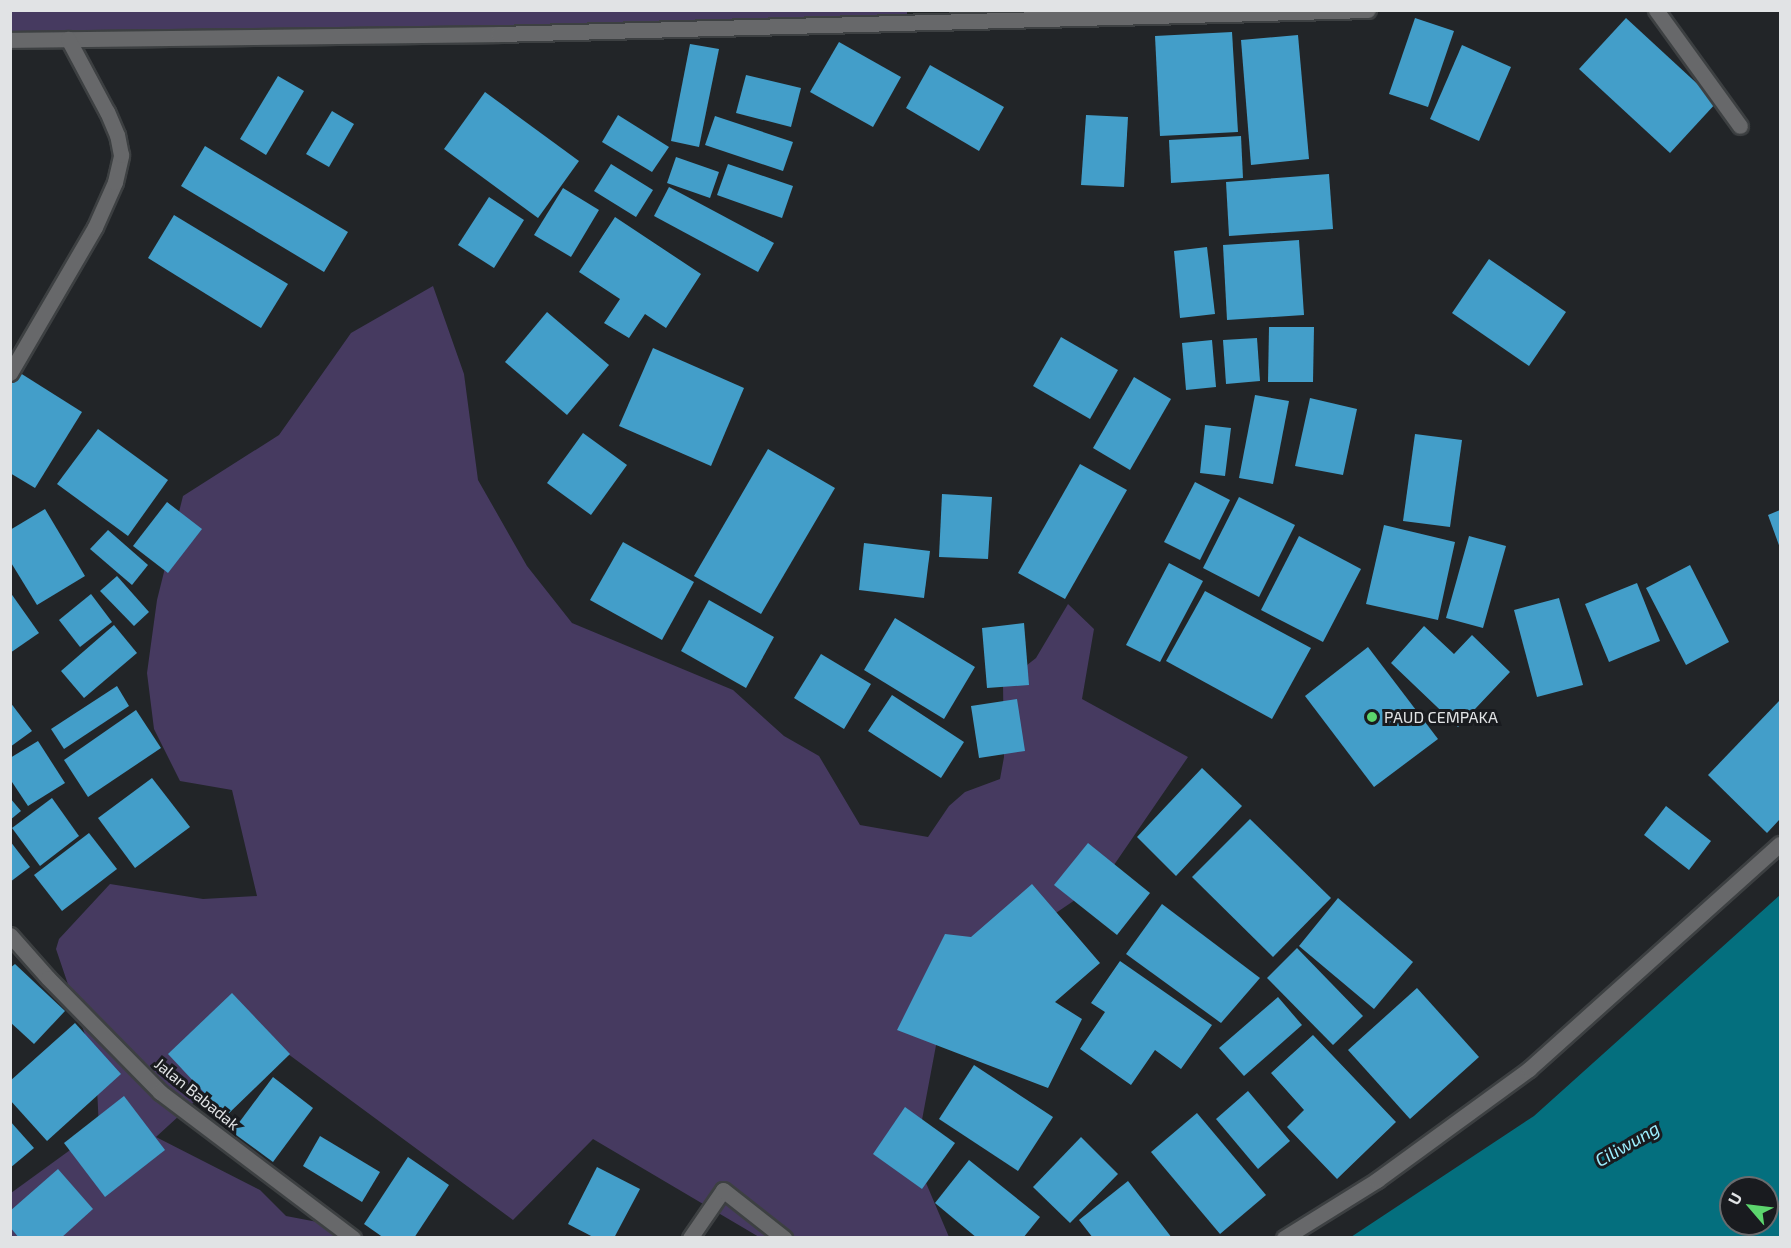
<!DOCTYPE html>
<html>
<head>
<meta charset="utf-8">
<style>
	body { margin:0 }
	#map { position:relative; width:1791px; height:1248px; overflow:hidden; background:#222528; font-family:"Exo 2",sans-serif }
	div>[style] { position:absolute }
	.green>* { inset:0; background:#463a60 }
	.water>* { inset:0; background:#046f7e }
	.building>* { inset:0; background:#439ec9 }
	.roads { filter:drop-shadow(2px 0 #3d4042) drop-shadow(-2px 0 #3d4042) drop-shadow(0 2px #3d4042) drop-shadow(0 -2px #3d4042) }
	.minor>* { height:15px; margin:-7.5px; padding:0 7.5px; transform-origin:7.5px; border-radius:7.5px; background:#67686a }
	.dots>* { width:16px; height:16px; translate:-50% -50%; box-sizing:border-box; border:3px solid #191b1f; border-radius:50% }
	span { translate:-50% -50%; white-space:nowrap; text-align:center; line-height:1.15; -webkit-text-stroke:6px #191b1f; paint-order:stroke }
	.poi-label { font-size:16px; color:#e1e3e5 }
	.left { translate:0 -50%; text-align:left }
	.street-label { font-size:16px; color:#e1e3e5 }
	.water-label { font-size:18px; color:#9defff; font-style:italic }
	.frame { position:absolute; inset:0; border:12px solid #e1e3e5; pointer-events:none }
	.north { position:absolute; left:1719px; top:1176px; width:60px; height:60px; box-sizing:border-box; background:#191b1f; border:2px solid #696b6e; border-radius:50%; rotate:298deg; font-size:16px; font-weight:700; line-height:24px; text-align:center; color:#e1e3e5 }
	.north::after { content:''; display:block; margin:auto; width:21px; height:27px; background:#5cd56d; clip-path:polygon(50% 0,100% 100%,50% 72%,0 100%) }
</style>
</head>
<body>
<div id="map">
	<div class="green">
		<i style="clip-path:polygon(907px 10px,907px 22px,11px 41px,10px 11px)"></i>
		<i style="clip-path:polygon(433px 286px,464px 374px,478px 480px,527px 566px,572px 623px,733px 690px,784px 736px,819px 756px,860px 825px,928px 837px,949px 806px,965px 792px,1000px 779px,1004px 757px,1003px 684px,1036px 658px,1068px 604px,1094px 629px,1082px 699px,1188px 757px,1103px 881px,947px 987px,915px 1157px,949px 1237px,759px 1237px,593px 1139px,513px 1220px,265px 1037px,156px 1137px,260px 1190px,286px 1216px,328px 1224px,340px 1237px,11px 1238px,11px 1193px,99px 1129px,96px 1067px,56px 949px,59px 939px,110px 884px,203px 899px,257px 896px,232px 790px,180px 781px,154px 729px,147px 673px,157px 600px,183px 496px,279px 435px,351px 333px)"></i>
	</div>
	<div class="water">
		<i style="clip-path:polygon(evenodd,1780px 895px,1780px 1237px,1351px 1237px,1534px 1116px,1780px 895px,1731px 1188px,1767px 1188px,1767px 1224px,1731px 1224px,1731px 1188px)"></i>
	</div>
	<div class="building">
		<i style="clip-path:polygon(1415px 18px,1454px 31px,1428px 107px,1389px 94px)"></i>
		<i style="clip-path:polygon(1626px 18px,1717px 102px,1670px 153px,1579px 69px)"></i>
		<i style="clip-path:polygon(1232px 32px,1238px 132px,1160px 136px,1155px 36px)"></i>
		<i style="clip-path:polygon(1298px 35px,1309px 159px,1251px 165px,1241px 40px)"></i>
		<i style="clip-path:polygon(839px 42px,901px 77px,873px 127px,810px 92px)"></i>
		<i style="clip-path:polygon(690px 44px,719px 49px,699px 147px,671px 141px)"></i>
		<i style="clip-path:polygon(1462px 45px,1511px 67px,1479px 141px,1430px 119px)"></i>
		<i style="clip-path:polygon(930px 65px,1004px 107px,979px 151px,906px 108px)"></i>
		<i style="clip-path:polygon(746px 75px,801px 88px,791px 127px,736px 113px)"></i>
		<i style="clip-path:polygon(278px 76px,304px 91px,266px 155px,240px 139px)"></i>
		<i style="clip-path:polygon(485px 92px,579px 161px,538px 218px,444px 149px)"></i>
		<i style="clip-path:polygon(332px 111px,354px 124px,329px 167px,306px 154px)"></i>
		<i style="clip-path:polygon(618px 115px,669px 147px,652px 172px,602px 142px)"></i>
		<i style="clip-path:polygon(1086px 115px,1128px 117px,1124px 187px,1081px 185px)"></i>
		<i style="clip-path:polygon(715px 116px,793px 142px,783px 171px,705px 145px)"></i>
		<i style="clip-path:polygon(1241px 136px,1243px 178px,1171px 183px,1169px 140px)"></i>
		<i style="clip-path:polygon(205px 146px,348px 232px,324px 272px,181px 186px)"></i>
		<i style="clip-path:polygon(676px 157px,719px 172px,710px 198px,667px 183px)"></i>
		<i style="clip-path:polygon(611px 164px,653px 190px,636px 217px,594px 191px)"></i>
		<i style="clip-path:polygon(728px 164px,793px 186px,782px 218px,717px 195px)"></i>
		<i style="clip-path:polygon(1329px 174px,1333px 229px,1229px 236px,1226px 182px)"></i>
		<i style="clip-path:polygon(669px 187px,774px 243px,758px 272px,654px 216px)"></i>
		<i style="clip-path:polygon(563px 188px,599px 210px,571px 257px,534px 235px)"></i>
		<i style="clip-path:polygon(489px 197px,524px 220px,494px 268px,458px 245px)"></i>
		<i style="clip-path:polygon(174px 215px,288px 284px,261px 328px,148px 258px)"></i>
		<i style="clip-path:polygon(615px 217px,701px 274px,666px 328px,645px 314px,629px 338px,604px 323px,620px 299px,579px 272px)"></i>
		<i style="clip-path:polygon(1299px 240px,1304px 315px,1227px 320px,1223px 245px)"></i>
		<i style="clip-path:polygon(1207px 247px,1215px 314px,1180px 318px,1174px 251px)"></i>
		<i style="clip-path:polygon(1489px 259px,1566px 312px,1529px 366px,1452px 313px)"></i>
		<i style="clip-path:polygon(547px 312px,609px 365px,567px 415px,505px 362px)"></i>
		<i style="clip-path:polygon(1269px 327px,1314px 327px,1313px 382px,1268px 382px)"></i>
		<i style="clip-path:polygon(1061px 337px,1118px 370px,1090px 419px,1033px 386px)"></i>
		<i style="clip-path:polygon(1257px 338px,1260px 381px,1226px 384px,1223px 340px)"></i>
		<i style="clip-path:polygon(1212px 340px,1216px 387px,1186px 390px,1182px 343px)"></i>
		<i style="clip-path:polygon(653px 348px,744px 388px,711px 466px,619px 426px)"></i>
		<i style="clip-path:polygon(17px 371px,82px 412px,35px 488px,10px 473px,10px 381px)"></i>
		<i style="clip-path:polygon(1134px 377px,1171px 399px,1130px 470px,1093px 448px)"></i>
		<i style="clip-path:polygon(1255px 395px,1289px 401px,1273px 484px,1239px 478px)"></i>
		<i style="clip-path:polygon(1310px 398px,1357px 409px,1343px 475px,1295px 466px)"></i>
		<i style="clip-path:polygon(1205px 425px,1231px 428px,1225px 476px,1200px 473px)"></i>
		<i style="clip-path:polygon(98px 429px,168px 480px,128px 536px,57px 484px)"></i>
		<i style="clip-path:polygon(583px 433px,627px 465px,591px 515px,547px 483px)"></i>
		<i style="clip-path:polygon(1415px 434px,1462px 440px,1450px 527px,1403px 521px)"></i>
		<i style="clip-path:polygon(768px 449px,835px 488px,761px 614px,694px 576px)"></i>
		<i style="clip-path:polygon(1080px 464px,1127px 490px,1065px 599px,1018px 573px)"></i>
		<i style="clip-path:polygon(1195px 482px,1230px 500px,1200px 560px,1164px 542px)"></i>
		<i style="clip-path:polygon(942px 494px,992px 497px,988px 559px,939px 557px)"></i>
		<i style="clip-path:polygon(1239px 497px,1295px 525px,1259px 597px,1203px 568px)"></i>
		<i style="clip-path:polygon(167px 502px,202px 529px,168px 573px,133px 546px)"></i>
		<i style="clip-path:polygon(45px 509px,85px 576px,37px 605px,10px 561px,10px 530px)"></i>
		<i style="clip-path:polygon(1780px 510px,1780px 548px,1768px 515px)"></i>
		<i style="clip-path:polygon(1384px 525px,1455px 542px,1438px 620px,1366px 604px)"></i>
		<i style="clip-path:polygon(108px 530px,148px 565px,132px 585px,90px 549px)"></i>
		<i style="clip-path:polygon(1299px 536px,1361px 569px,1323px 642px,1261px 610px)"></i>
		<i style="clip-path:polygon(1469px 536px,1506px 546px,1483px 628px,1446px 618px)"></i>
		<i style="clip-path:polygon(623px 542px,694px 582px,662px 640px,590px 600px)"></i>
		<i style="clip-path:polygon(864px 543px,930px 551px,924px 598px,859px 590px)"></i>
		<i style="clip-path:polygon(1169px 563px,1203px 581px,1160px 662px,1126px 645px)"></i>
		<i style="clip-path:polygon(1690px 565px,1729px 642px,1686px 665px,1646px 588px)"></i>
		<i style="clip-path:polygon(117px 576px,149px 612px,134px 626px,100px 591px)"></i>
		<i style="clip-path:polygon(1637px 583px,1660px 641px,1609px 662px,1585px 604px)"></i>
		<i style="clip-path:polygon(1205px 591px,1311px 648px,1272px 719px,1166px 661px)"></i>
		<i style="clip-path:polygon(10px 592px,39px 633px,10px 653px)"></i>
		<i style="clip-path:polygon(91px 594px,112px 622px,80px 647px,59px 620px)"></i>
		<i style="clip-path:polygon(1559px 598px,1583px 685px,1537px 697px,1514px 610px)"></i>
		<i style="clip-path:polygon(709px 600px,774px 637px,746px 688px,681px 651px)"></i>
		<i style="clip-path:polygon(895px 618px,975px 667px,944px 719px,864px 670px)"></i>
		<i style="clip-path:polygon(1024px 623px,1029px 685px,987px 688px,982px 628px)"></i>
		<i style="clip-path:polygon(114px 625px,137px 653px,84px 698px,61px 671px)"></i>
		<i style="clip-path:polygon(1424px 626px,1454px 654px,1472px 635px,1510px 672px,1458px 727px,1391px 663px)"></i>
		<i style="clip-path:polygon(1368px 647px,1438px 739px,1374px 787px,1305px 696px)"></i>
		<i style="clip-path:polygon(821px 654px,871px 684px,844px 729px,794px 698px)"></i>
		<i style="clip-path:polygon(117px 686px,129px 706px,64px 749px,51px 729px)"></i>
		<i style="clip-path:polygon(892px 695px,964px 742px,941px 778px,868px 731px)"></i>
		<i style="clip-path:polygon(1017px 699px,1025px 751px,979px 758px,971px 706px)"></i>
		<i style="clip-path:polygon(1780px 700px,1780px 819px,1767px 833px,1708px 775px)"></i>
		<i style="clip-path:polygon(10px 702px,32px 731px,10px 747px)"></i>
		<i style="clip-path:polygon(136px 710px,161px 748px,88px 797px,64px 760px)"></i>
		<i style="clip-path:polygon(38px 741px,65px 783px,28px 806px,10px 779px,10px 758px)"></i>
		<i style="clip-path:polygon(1202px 768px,1242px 806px,1176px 876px,1137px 837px)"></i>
		<i style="clip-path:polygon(152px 778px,190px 827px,135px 868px,98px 818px)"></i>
		<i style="clip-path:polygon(10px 798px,21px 811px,10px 820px)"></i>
		<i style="clip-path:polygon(52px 798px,79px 836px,40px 866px,12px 828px)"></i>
		<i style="clip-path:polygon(1666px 806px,1711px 841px,1689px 870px,1644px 835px)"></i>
		<i style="clip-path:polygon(1250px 819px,1331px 898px,1273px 957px,1192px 877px)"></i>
		<i style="clip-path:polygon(89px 833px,117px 869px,62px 911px,34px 875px)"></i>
		<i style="clip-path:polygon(10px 841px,30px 867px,10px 882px)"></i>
		<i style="clip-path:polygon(1088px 843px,1150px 893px,1117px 935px,1054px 885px)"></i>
		<i style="clip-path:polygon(1032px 884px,1100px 963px,1055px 1002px,1082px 1019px,1048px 1088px,897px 1030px,945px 934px,971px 937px)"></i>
		<i style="clip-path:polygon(1338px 898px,1413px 962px,1374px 1009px,1299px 946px)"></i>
		<i style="clip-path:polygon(1162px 904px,1260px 978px,1221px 1023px,1126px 954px)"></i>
		<i style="clip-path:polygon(1297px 948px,1363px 1016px,1333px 1045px,1267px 978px)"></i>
		<i style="clip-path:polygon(1120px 961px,1212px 1025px,1181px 1069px,1155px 1050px,1131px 1085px,1080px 1049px,1105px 1012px,1091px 1003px)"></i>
		<i style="clip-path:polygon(15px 964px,65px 1011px,34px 1044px,10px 1022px,10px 968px)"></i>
		<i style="clip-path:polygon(1417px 988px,1479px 1057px,1410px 1119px,1348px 1050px)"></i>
		<i style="clip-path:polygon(232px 993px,290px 1054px,226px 1116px,168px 1054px)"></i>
		<i style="clip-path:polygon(1278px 997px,1302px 1025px,1244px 1076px,1219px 1048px)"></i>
		<i style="clip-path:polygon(75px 1023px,121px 1074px,47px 1141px,10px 1100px,10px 1081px)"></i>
		<i style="clip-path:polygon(1313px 1035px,1396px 1122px,1337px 1179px,1287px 1127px,1304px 1110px,1271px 1073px)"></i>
		<i style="clip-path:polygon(974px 1065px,1053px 1117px,1018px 1171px,939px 1119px)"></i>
		<i style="clip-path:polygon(273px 1077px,313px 1108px,273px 1162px,232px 1132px)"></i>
		<i style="clip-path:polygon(1248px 1091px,1290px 1141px,1258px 1169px,1216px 1119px)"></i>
		<i style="clip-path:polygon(124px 1096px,165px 1150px,105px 1197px,64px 1143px)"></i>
		<i style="clip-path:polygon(905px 1107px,955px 1143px,922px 1189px,873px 1154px)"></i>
		<i style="clip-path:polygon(1197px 1113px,1266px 1195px,1220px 1234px,1151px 1152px)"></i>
		<i style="clip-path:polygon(10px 1121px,34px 1148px,10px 1168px)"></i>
		<i style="clip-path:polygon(320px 1136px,380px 1172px,362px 1202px,303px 1166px)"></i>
		<i style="clip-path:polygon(1081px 1137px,1118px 1174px,1070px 1223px,1033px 1187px)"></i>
		<i style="clip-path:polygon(408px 1157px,449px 1185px,414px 1238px,384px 1238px,364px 1224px)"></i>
		<i style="clip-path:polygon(969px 1160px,1040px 1217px,1023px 1238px,977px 1238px,935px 1203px)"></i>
		<i style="clip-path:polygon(597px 1167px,640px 1189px,614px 1238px,595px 1238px,568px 1224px)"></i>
		<i style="clip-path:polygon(58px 1169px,93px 1209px,61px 1238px,19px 1238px,10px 1227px,10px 1211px)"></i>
		<i style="clip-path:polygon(1128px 1181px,1172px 1238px,1093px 1238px,1079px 1220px)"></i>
	</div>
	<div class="roads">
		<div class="minor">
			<i style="left:1656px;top:10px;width:143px;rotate:54.1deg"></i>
			<i style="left:10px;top:40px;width:488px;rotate:-0.7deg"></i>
			<i style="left:498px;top:34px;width:870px;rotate:-1.58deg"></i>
			<i style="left:10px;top:373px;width:169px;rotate:-59.8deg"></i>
			<i style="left:95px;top:227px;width:49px;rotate:-66deg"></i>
			<i style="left:115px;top:182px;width:28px;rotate:-77deg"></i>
			<i style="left:121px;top:155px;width:20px;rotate:-101deg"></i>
			<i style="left:117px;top:135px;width:25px;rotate:-113deg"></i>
			<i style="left:107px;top:112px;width:83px;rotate:-118.1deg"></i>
			<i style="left:10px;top:935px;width:57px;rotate:48.5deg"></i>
			<i style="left:48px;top:978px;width:160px;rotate:45.5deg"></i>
			<i style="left:160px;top:1092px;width:242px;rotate:37.1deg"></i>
			<i style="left:690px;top:1238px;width:58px;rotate:-55.5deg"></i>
			<i style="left:723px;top:1190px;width:78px;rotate:38.2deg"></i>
			<i style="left:1284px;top:1238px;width:110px;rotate:-31.9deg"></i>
			<i style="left:1377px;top:1180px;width:188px;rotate:-36.1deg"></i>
			<i style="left:1529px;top:1069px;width:337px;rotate:-41.9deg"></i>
		</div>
	</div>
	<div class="dots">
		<i style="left:1372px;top:717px;background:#5cd56d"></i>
	</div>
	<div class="poi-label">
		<span class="left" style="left:1384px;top:717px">PAUD CEMPAKA</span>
	</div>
	<div class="street-label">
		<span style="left:197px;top:1094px;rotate:39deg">Jalan Babadak</span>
	</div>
	<div class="water-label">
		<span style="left:1627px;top:1144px;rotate:-30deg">Ciliwung</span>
	</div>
	<div class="frame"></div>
	<div class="north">U</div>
</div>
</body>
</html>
